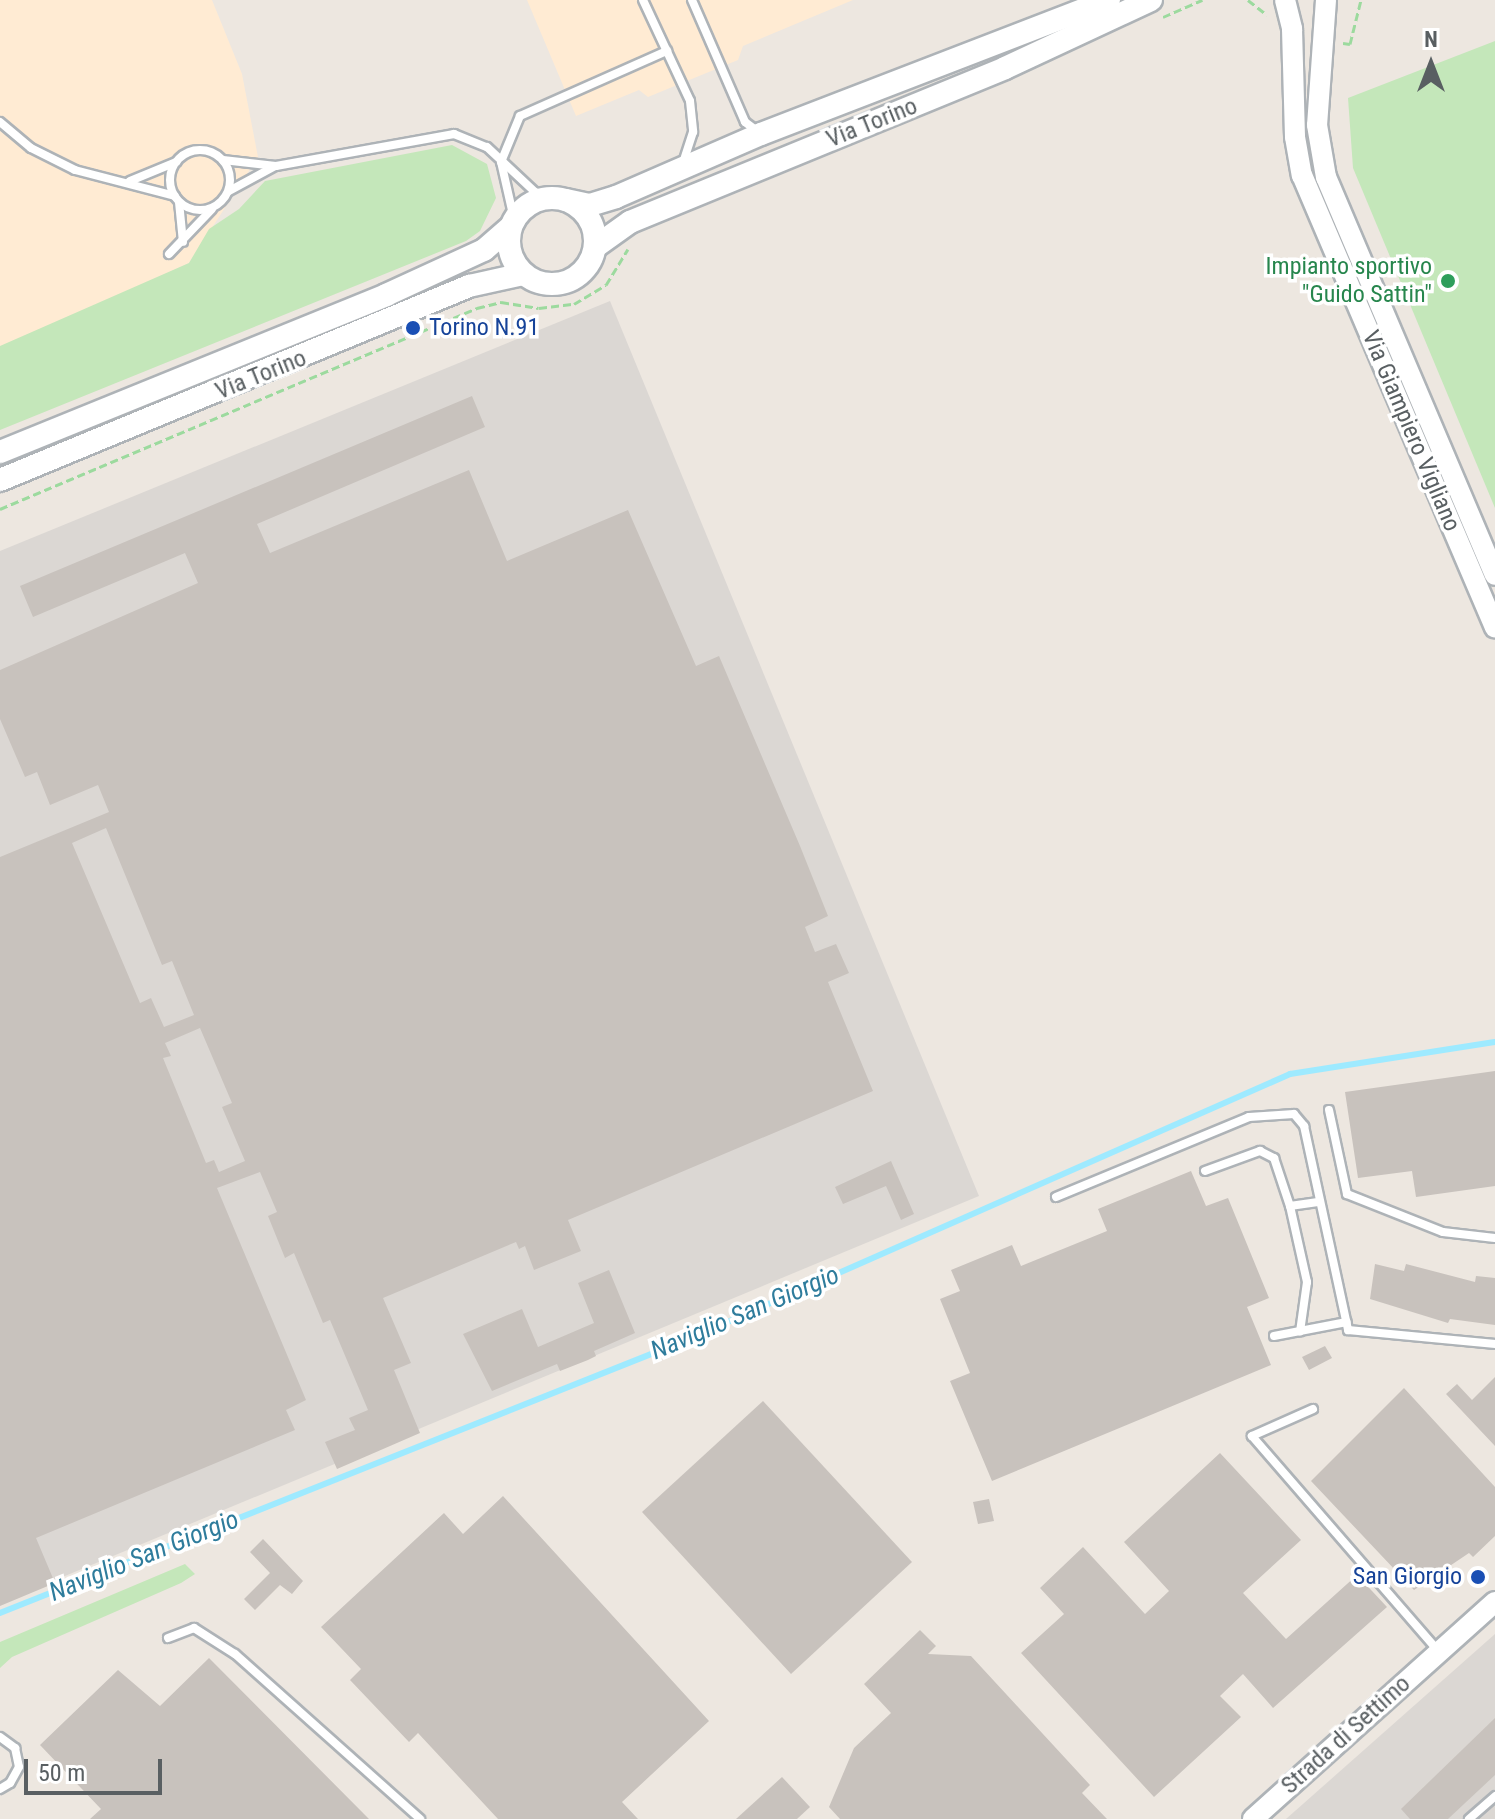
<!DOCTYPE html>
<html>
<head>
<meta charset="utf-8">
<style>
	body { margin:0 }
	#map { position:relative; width:1495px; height:1819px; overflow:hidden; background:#ede7e0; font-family:"Roboto Condensed",sans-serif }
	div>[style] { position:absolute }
	.commercial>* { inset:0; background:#ffebd3 }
	.industrial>* { inset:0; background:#dbd7d3 }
	.green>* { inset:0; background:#c4e7ba }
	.stream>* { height:6px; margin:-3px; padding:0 3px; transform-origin:3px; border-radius:3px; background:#9eeaff }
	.building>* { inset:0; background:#c8c2bd }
	.path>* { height:3px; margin-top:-1.5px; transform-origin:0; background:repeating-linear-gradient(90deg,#9cda9e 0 8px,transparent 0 12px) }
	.roads { filter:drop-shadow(2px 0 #aeb3b7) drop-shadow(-2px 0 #aeb3b7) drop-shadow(0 2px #aeb3b7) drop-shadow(0 -2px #aeb3b7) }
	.service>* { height:8px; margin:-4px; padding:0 4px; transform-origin:4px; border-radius:4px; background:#fff }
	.service>.ring { margin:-4px; padding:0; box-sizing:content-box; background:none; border:8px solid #fff; border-radius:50% }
	.tertiary>* { height:20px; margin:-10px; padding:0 10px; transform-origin:10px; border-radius:10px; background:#fff }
	.secondary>* { height:22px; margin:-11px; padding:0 11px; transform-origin:11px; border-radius:11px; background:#fff }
	.secondary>.ring { margin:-11px; padding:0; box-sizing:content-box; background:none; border:22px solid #fff; border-radius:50% }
	.dots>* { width:22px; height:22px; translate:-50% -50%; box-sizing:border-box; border:4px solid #fff; border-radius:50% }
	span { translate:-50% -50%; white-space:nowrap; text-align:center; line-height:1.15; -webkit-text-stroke:7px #fff; paint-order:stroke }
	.street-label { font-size:24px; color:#595f62 }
	.leisure-label { font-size:24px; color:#27864d }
	.right { translate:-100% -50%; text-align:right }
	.transit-label { font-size:24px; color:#164399 }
	.left { translate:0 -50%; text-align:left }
	.water-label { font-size:26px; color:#2e7c9c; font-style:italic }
	.north { position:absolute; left:1391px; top:24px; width:80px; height:80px; -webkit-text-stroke:6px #fff; paint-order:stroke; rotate:0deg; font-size:22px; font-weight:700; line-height:32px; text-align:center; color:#595f62 }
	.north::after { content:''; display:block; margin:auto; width:28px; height:36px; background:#595f62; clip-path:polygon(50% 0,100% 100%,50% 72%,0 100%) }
	.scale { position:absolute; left:24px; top:1759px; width:138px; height:36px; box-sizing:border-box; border:4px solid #595f62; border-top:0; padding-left:10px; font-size:24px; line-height:28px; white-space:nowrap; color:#595f62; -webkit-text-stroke:6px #fff; paint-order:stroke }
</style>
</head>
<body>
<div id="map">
	<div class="commercial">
		<i style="clip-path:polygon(0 0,212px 0,242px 74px,258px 157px,189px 263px,0 351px)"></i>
		<i style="clip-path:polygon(527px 0,853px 0,743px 46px,738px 60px,648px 97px,639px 90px,576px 116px)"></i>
	</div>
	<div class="industrial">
		<i style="clip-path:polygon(610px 301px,979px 1196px,0 1603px,0 551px)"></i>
		<i style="clip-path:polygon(1495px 1634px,1495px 1819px,1286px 1819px)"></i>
	</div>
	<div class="green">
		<i style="clip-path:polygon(1495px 41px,1495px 508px,1353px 168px,1348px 98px)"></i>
		<i style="clip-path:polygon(452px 145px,487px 164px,496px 198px,480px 231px,466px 241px,0 430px,0 346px,189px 263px,209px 229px,239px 209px,265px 181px)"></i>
		<i style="clip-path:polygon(185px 1564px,195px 1574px,181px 1583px,12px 1657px,0 1668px,0 1642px)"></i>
	</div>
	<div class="stream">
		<i style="left:0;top:1613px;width:741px;rotate:-21.69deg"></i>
		<i style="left:689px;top:1339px;width:657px;rotate:-23.79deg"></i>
		<i style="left:1290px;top:1074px;width:207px;rotate:-8.9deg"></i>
	</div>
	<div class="building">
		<i style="clip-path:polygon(evenodd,472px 396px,485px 427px,257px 524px,270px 553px,469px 470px,507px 561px,628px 510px,696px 666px,719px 656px,800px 846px,828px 916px,805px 927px,815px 952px,836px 944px,849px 973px,828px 982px,873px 1091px,568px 1220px,581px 1251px,534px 1270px,525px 1246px,519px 1249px,516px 1242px,383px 1298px,411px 1363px,394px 1370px,420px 1433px,337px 1469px,325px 1442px,355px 1430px,349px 1418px,368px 1410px,330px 1320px,323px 1323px,294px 1253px,285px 1258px,268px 1216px,277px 1212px,260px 1172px,217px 1188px,306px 1400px,286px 1410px,295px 1430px,36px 1538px,55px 1583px,0 1606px,0 857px,109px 812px,98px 785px,50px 805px,37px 772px,25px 777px,0 719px,0 670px,198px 583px,185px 553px,33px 617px,20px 586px,472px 396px,106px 828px,162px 965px,172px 961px,194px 1015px,164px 1027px,151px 998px,140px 1003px,72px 843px,106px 828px,472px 396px,200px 1028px,232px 1103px,222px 1107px,245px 1161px,219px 1172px,214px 1160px,206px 1163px,163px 1058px,171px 1056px,165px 1043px,200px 1028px)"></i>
		<i style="clip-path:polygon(1495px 1071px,1495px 1186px,1416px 1197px,1412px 1171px,1358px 1178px,1345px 1092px)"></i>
		<i style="clip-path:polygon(891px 1161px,914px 1214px,901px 1220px,886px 1186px,843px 1204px,835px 1187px)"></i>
		<i style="clip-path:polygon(1191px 1171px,1206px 1206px,1228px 1198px,1269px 1298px,1247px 1307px,1271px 1365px,992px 1481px,950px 1381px,970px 1373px,940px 1299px,960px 1291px,951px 1270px,1012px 1245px,1021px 1266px,1107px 1231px,1098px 1209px)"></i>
		<i style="clip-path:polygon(1375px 1264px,1404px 1271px,1406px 1264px,1475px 1282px,1476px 1276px,1495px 1278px,1495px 1325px,1450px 1319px,1448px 1323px,1370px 1299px)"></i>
		<i style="clip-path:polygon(609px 1270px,635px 1333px,594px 1351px,596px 1356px,588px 1360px,560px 1371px,557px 1364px,492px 1391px,463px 1334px,522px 1309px,538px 1347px,594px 1323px,578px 1283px)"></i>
		<i style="clip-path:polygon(1325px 1346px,1332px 1358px,1309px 1370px,1302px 1357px)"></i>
		<i style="clip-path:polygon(1495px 1377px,1495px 1446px,1446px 1394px,1457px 1384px,1472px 1400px)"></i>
		<i style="clip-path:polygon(1404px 1388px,1495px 1487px,1495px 1536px,1473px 1557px,1469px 1553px,1414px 1590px,1311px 1481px)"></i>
		<i style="clip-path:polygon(763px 1401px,912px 1562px,791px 1674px,642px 1512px)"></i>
		<i style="clip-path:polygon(1220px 1453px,1301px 1540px,1243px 1593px,1286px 1639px,1357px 1575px,1387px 1607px,1273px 1708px,1243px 1674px,1220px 1696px,1241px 1717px,1154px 1797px,1021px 1653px,1064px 1614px,1040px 1588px,1083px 1547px,1145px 1614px,1169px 1591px,1124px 1542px)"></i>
		<i style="clip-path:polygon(503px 1496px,709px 1721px,622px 1802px,638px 1819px,498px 1819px,418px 1733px,409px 1742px,350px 1680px,361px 1669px,321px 1627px,444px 1513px,463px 1534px)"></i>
		<i style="clip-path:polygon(989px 1499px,994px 1521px,978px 1524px,973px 1502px)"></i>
		<i style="clip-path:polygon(263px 1539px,303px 1581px,292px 1594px,280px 1585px,255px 1610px,244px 1599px,270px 1573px,250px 1552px)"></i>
		<i style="clip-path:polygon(920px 1630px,936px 1646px,928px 1654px,971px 1656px,1090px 1785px,1082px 1793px,1107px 1819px,840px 1819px,829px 1807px,854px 1748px,891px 1713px,864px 1684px)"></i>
		<i style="clip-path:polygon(209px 1658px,369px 1819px,90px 1819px,101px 1809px,40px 1745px,118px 1670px,160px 1706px)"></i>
		<i style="clip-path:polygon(1495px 1718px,1495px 1775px,1448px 1819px,1410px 1819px,1401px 1809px)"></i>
		<i style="clip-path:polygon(782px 1777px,810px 1807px,797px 1819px,736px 1819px)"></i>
	</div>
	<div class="path">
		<i style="left:1248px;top:0;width:24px;rotate:38deg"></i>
		<i style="left:1163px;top:17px;width:43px;rotate:-23.6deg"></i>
		<i style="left:1343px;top:43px;width:7px;rotate:8deg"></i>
		<i style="left:1350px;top:44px;width:45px;rotate:-76deg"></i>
		<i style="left:0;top:509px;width:518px;rotate:-22.85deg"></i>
		<i style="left:477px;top:308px;width:25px;rotate:-14deg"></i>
		<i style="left:501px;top:302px;width:38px;rotate:9deg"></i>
		<i style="left:539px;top:308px;width:35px;rotate:-7deg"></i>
		<i style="left:574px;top:304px;width:37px;rotate:-31deg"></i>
		<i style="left:606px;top:285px;width:42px;rotate:-58.6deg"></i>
	</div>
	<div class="roads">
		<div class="service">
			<i style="left:643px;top:0;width:111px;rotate:65deg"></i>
			<i style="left:690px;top:101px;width:31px;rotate:84deg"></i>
			<i style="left:693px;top:132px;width:33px;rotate:108deg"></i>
			<i style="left:692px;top:0;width:133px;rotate:66.5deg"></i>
			<i style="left:745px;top:122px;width:15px;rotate:37deg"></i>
			<i style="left:0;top:122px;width:40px;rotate:40deg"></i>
			<i style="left:31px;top:148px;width:49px;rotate:26.6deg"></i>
			<i style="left:75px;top:170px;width:103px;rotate:14.6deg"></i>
			<i class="ring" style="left:170px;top:150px;width:52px;height:52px"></i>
			<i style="left:223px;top:160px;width:53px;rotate:6.5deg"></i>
			<i style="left:276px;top:166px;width:181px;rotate:-10.2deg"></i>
			<i style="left:454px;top:134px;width:35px;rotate:22deg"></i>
			<i style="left:487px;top:147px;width:66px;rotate:43.2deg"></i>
			<i style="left:535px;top:192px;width:24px;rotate:15deg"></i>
			<i style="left:130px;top:181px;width:50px;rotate:-22.4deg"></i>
			<i style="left:229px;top:191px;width:52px;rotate:-28.5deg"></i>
			<i style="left:179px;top:202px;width:40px;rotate:84.3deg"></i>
			<i style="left:514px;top:219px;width:58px;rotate:-102.8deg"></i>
			<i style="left:501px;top:162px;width:50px;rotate:-67.6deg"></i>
			<i style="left:520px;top:116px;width:161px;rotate:-23.9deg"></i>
			<i style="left:169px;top:254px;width:62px;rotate:-46.3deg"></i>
			<i style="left:1329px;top:1110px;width:86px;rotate:77.9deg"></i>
			<i style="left:1347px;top:1194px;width:103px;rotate:21.6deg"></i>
			<i style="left:1443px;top:1232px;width:52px;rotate:6.6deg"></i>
			<i style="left:1205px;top:1171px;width:59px;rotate:-20deg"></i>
			<i style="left:1260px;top:1151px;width:16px;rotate:27deg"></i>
			<i style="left:1274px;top:1158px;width:51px;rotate:71.6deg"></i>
			<i style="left:1290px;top:1206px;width:30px;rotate:-8deg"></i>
			<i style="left:1056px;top:1197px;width:209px;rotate:-22.5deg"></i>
			<i style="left:1249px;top:1117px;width:45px;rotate:-3.8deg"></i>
			<i style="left:1294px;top:1114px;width:16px;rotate:50deg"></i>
			<i style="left:1304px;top:1126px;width:209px;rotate:77.8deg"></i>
			<i style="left:1348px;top:1330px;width:148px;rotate:5.4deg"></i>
			<i style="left:1290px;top:1206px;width:78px;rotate:77.4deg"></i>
			<i style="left:1307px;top:1282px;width:50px;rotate:98deg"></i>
			<i style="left:1274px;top:1336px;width:74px;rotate:-10.9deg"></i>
			<i style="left:1313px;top:1409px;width:67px;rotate:156.1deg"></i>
			<i style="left:1252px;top:1436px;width:284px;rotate:49.1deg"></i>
			<i style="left:168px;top:1638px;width:28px;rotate:-21deg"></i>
			<i style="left:194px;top:1628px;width:49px;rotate:32.4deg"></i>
			<i style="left:235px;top:1654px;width:248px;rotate:41.7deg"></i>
			<i style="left:0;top:1737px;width:19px;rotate:36deg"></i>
			<i style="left:15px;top:1748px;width:19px;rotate:78deg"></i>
			<i style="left:19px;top:1767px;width:18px;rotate:119deg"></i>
			<i style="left:10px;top:1783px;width:12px;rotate:149deg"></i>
			<i style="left:1469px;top:1819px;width:35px;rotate:-41deg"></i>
		</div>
		<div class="tertiary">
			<i style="left:1285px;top:0;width:30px;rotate:76deg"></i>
			<i style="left:1292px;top:29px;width:108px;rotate:88.4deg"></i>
			<i style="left:1295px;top:137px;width:39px;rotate:80deg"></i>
			<i style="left:1302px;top:175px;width:492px;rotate:66.9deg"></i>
			<i style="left:1326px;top:0;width:125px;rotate:94.1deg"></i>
			<i style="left:1317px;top:125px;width:53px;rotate:80.2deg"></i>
			<i style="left:1326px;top:177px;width:432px;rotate:67deg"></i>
			<i style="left:1253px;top:1819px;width:325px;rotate:-41.9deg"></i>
		</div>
		<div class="secondary">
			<i class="ring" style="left:509px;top:198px;width:64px;height:64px"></i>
			<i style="left:566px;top:200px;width:25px;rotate:12deg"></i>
			<i style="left:590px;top:205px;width:27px;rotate:-17deg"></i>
			<i style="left:616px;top:197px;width:158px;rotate:-23.5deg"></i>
			<i style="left:761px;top:134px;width:373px;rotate:-21.1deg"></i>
			<i style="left:595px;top:247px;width:43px;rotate:-35.5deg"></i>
			<i style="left:630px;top:222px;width:405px;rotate:-22.3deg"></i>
			<i style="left:1005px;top:68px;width:161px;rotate:-25deg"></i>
			<i style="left:0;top:452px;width:417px;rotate:-22.1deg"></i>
			<i style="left:386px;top:295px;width:108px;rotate:-24.7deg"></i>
			<i style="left:484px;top:250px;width:35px;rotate:-41deg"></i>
			<i style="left:0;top:480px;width:508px;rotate:-22.47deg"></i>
			<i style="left:469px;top:286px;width:55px;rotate:-12.5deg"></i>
		</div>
	</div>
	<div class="dots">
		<i style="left:1448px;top:281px;background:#2e9e5b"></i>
		<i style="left:413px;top:328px;background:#1a4fb4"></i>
		<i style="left:1478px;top:1577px;background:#1a4fb4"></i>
	</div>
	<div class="street-label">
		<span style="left:872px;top:123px;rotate:-22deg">Via Torino</span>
		<span style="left:261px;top:375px;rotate:-22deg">Via Torino</span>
		<span style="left:1411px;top:431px;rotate:67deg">Via Giampiero Vigliano</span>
		<span style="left:1346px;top:1735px;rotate:-42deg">Strada di Settimo</span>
	</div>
	<div class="leisure-label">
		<span class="right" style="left:1432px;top:281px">Impianto sportivo<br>"Guido Sattin"</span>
	</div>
	<div class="transit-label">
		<span class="left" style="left:429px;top:328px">Torino N.91</span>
		<span class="right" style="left:1462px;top:1577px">San Giorgio</span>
	</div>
	<div class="water-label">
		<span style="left:745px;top:1313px;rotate:-23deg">Naviglio San Giorgio</span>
		<span style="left:144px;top:1556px;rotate:-22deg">Naviglio San Giorgio</span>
	</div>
	<div class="north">N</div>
	<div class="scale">50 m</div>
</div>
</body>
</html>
